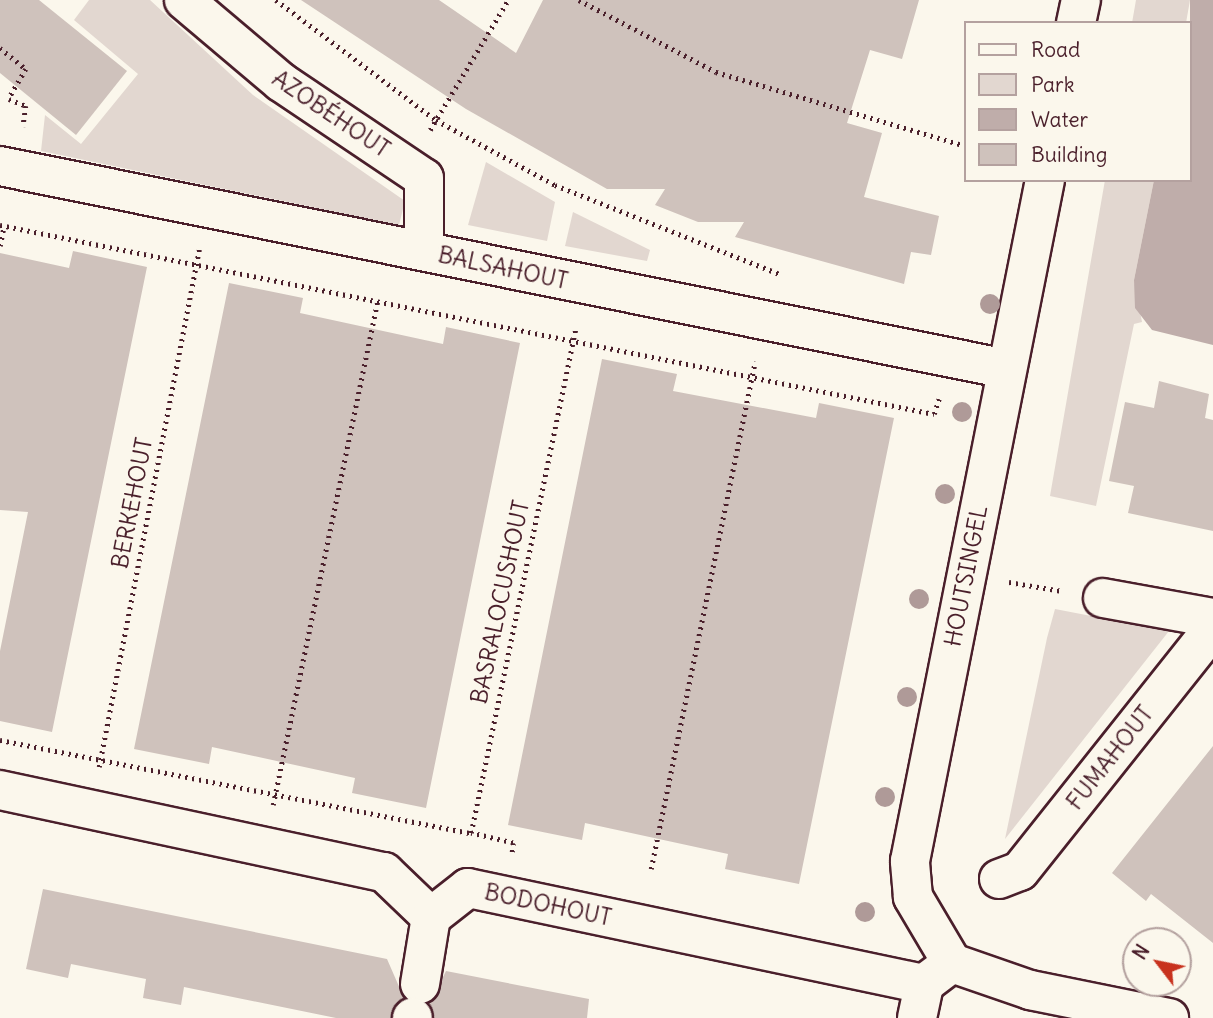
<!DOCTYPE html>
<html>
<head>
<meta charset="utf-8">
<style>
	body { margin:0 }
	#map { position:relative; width:1213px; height:1018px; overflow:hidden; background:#fbf7ec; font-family:Delius,sans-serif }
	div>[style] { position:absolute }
	.green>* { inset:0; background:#e2d7d0 }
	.water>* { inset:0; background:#bfadaa }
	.building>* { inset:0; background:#cfc2bc }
	.path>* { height:4.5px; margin-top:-2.25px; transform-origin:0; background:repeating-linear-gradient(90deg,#4a1f2b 0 2px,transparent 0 7px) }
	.roads { filter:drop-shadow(2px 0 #4a1f2b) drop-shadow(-2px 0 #4a1f2b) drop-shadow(0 2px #4a1f2b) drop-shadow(0 -2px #4a1f2b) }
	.street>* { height:38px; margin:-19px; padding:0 19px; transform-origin:19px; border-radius:19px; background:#fbf7ec }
	.trees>* { width:20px; height:20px; margin:-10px; border-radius:50%; background:#af9a98 }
	span { translate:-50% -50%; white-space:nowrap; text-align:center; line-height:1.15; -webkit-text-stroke:5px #fbf7ec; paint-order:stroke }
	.street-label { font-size:23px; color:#4a1f2b }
	.legend { position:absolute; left:964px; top:21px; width:228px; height:161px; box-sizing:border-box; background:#fbf7ec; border:2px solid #b4a19f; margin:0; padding:9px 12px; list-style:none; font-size:21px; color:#4a1f2b }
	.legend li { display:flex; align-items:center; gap:14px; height:35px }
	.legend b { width:35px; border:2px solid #b4a19f }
	.north { position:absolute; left:1122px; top:927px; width:70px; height:70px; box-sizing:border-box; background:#fbf7ec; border:2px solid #b4a19f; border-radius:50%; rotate:302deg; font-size:19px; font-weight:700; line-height:28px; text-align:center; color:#4a1f2b }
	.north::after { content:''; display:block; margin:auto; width:24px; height:32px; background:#c8321e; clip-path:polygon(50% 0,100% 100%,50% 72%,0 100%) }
</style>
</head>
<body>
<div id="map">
	<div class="green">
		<i style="clip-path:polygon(89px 0,150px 0,253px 95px,405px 201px,399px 225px,41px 151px,45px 115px,81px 144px,138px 74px,74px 20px)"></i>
		<i style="clip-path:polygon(1136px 0,1190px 0,1186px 23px,1132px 23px)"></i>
		<i style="clip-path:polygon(486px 162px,555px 202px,547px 241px,468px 225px)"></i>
		<i style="clip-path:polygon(1105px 180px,1154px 180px,1134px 280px,1142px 322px,1134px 324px,1096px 506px,1050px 496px)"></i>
		<i style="clip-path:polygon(573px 212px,650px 250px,647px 261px,565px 246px)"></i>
		<i style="clip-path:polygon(1055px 609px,1169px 631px,1005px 839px,1047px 638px)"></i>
	</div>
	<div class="water">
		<i style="clip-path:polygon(1190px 0,1213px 0,1213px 345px,1152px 330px,1135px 308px,1134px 280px,1154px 180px,1190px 180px)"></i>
	</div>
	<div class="building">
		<i style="clip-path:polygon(0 0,39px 0,127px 71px,76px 135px,0 73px)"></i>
		<i style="clip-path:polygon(301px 0,439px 0,516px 53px,543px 0,919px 0,902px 59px,870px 50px,847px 123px,882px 133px,864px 197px,939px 216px,931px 255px,911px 252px,904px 284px,735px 237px,744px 222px,698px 222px,655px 205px,665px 189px,607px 189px,466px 109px)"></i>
		<i style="clip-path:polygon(73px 251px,147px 267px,52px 732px,0 721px,0 651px,28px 512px,0 510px,0 253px,69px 268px)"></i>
		<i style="clip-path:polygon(229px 283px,303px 298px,300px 313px,443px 344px,446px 327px,520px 343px,426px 808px,352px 793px,355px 778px,212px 747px,209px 764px,134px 749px)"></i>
		<i style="clip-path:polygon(602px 359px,677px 374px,673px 391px,816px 418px,819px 403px,894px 418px,799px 884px,725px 869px,728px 854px,585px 823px,582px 840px,508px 825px)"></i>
		<i style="clip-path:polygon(1159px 381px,1209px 394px,1205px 418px,1213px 420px,1213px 531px,1128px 513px,1134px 486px,1109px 481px,1125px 402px,1154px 408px)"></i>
		<i style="clip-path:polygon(1213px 746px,1213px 943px,1151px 894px,1146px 901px,1112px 873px)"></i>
		<i style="clip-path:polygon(43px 889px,387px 959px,404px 998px,391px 1018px,336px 1018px,184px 987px,181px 1005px,143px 998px,146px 979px,71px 964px,68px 978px,26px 969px)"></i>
		<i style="clip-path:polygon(446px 971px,589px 999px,587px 1018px,434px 1018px,430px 1003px)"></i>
	</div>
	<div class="path">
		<i style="left:276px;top:0;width:200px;rotate:36.9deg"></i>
		<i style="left:436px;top:120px;width:136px;rotate:28.6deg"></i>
		<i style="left:555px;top:185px;width:242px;rotate:21.6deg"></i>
		<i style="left:579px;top:0;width:155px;rotate:27.7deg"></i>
		<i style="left:716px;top:72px;width:261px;rotate:16.5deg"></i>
		<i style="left:0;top:48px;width:33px;rotate:39deg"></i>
		<i style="left:26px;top:69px;width:34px;rotate:120deg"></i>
		<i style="left:9px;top:99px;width:18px;rotate:22deg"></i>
		<i style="left:26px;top:106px;width:21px;rotate:98deg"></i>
		<i style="left:430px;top:130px;width:152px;rotate:-59deg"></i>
		<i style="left:0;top:225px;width:953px;rotate:11.44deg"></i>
		<i style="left:934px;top:414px;width:16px;rotate:-72deg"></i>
		<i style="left:0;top:246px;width:20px;rotate:-79deg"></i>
		<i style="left:1009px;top:582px;width:54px;rotate:9.6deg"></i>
		<i style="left:0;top:740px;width:480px;rotate:11.2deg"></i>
		<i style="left:99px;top:767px;width:527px;rotate:-79.05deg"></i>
		<i style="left:273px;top:805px;width:517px;rotate:-78.28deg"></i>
		<i style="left:512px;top:852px;width:9px;rotate:-84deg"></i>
		<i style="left:513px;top:843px;width:43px;rotate:-166.6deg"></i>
		<i style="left:471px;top:833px;width:517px;rotate:-78.28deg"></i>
		<i style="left:651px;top:869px;width:518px;rotate:-78.41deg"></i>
	</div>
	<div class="roads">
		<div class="street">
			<i style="left:184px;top:0;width:127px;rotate:40.2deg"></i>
			<i style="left:281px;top:82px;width:172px;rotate:33.9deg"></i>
			<i style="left:424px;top:178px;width:73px;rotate:90deg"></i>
			<i style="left:1076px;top:23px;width:24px;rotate:-78deg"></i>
			<i style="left:0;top:166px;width:1027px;rotate:11.4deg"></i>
			<i style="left:1103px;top:598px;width:112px;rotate:10.3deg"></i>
			<i style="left:0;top:790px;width:393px;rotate:12.1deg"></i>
			<i style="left:384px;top:872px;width:65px;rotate:43.8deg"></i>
			<i style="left:431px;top:917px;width:47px;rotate:-38.1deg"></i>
			<i style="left:468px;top:888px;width:466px;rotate:11.9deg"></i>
			<i style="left:924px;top:984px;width:35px;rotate:-37deg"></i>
			<i style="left:999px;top:879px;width:22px;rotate:-21deg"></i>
			<i style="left:1020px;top:871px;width:310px;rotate:-51.5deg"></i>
			<i style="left:952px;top:963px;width:77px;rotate:-120.6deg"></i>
			<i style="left:913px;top:897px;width:36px;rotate:-95deg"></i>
			<i style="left:910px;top:861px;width:694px;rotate:-78.79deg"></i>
			<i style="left:952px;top:963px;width:83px;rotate:19.1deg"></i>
			<i style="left:1030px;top:990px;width:142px;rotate:11.4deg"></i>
			<i style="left:420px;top:984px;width:68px;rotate:-80.7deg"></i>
			<i style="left:412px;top:1018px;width:1px;rotate:-45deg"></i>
			<i style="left:917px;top:1018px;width:35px;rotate:-78deg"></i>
		</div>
	</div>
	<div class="trees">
		<i style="left:990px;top:304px"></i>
		<i style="left:962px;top:412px"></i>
		<i style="left:945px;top:494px"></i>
		<i style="left:919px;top:599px"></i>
		<i style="left:907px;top:697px"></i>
		<i style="left:885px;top:797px"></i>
		<i style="left:865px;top:912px"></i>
	</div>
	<div class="street-label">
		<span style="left:331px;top:114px;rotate:34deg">AZOBÉHOUT</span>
		<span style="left:503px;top:268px;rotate:12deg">BALSAHOUT</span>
		<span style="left:132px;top:503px;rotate:-79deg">BERKEHOUT</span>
		<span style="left:966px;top:576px;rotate:-79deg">HOUTSINGEL</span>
		<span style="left:500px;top:602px;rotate:-78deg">BASRALOCUSHOUT</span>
		<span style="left:1110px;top:758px;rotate:-52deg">FUMAHOUT</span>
		<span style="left:548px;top:905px;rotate:12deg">BODOHOUT</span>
	</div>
	<ul class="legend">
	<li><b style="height:9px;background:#fbf7ec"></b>Road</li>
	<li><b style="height:19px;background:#e2d7d0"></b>Park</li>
	<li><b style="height:19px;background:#bfadaa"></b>Water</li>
	<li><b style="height:19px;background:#cfc2bc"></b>Building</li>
	</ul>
	<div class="north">N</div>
</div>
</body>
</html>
